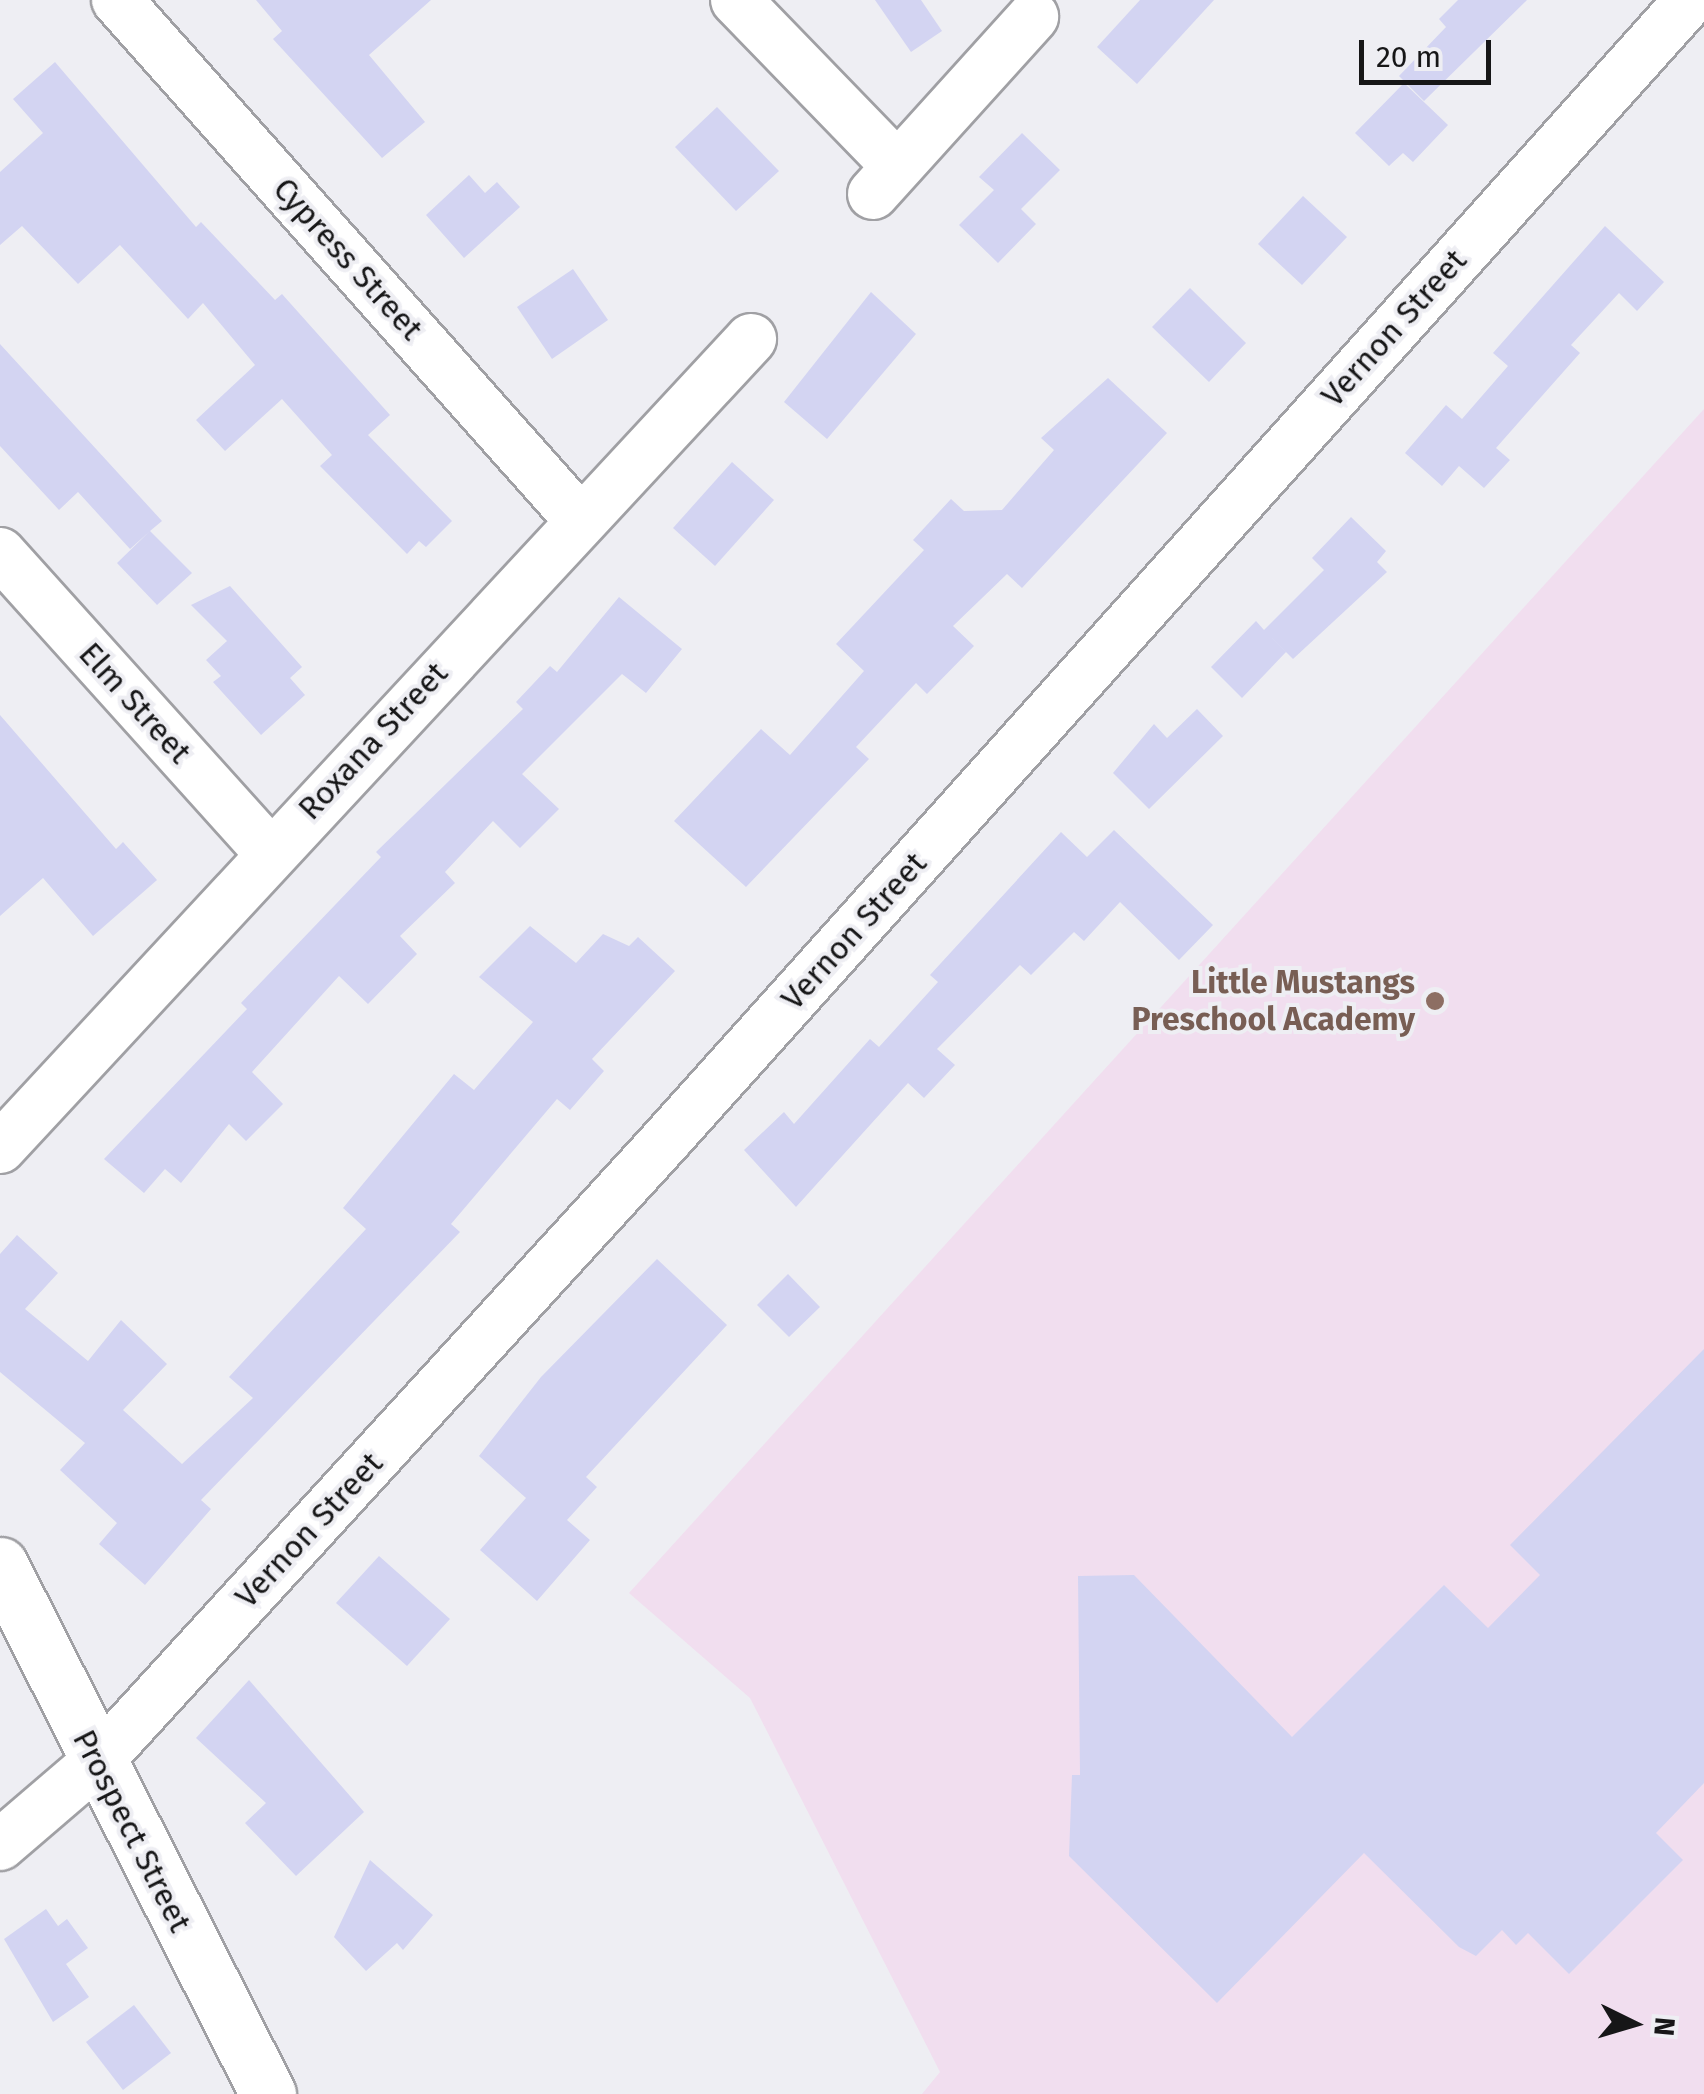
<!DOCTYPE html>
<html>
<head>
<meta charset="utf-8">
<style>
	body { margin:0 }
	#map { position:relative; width:1704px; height:2094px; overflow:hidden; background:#eeeef3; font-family:"Fira Sans",sans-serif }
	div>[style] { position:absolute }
	.education>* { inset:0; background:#f1deef }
	.building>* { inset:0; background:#d3d4f2 }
	.roads { filter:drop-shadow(2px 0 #a0a0a4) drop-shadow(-2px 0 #a0a0a4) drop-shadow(0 2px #a0a0a4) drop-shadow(0 -2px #a0a0a4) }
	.street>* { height:50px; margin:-25px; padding:0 25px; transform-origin:25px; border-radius:25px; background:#fff }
	.secondary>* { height:55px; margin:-27.5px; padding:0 27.5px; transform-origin:27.5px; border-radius:27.5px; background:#fff }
	.dots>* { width:28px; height:28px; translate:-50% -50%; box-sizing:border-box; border:5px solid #eeeef3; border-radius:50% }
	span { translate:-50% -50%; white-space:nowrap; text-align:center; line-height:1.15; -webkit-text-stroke:8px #eeeef3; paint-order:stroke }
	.street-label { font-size:32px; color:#161617 }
	.education-label { font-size:32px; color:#785e54; font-weight:700 }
	.right { translate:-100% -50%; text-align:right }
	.north { position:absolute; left:1584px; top:1974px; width:100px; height:100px; -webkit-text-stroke:8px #eeeef3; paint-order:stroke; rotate:95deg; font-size:28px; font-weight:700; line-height:40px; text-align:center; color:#161617 }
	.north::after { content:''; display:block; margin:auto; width:35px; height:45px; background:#161617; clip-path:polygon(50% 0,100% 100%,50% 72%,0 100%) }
	.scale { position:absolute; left:1359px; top:40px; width:132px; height:45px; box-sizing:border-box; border:5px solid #161617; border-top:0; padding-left:12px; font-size:30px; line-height:35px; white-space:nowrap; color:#161617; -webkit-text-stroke:8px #eeeef3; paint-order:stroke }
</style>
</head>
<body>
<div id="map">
	<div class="education">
		<i style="clip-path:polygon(1704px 409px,1704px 2094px,922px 2094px,940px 2072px,750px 1698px,629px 1593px)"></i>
	</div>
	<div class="building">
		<i style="clip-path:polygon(256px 0,431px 0,369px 55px,425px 122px,382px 158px,273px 39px,282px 31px)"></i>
		<i style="clip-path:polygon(875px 0,921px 0,942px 31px,911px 52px)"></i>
		<i style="clip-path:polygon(1140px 0,1214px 0,1137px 84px,1097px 47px)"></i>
		<i style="clip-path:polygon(1458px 0,1527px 0,1424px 101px,1399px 76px,1446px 27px,1439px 19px)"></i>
		<i style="clip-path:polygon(55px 62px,196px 227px,201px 222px,275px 300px,282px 294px,390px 415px,368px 435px,452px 521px,426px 547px,419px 541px,407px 554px,320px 466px,332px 455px,282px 399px,225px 451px,196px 420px,255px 365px,203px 303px,188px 319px,120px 245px,78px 284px,22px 226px,0 245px,0 172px,43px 133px,13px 99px)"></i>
		<i style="clip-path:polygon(1404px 83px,1448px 125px,1413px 162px,1403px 153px,1389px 166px,1355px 133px)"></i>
		<i style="clip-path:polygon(717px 107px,779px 171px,736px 211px,675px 147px)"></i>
		<i style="clip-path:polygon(1022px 133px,1060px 170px,1021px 209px,1036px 224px,998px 263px,959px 225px,994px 190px,979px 177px)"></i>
		<i style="clip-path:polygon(469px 175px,485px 193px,497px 182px,520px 207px,464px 258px,426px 215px)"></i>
		<i style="clip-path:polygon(1303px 196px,1347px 237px,1302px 285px,1258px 244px)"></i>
		<i style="clip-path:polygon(1605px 226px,1664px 282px,1637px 311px,1619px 293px,1571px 345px,1580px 353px,1496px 448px,1510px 460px,1484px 488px,1459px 466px,1442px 486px,1405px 453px,1446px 405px,1462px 419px,1508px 366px,1493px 353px)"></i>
		<i style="clip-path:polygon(573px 269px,608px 320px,552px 359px,517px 307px)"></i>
		<i style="clip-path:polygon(1190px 288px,1246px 343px,1209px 382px,1152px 327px)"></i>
		<i style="clip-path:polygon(871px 292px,916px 334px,827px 439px,784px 402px)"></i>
		<i style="clip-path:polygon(0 344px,162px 521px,150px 531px,192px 573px,157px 605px,117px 563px,149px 532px,130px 549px,78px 492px,59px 510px,0 446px)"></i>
		<i style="clip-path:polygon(1108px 378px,1167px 433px,1022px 588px,1007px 574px,953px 626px,974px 646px,927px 694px,916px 683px,856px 747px,869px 759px,746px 887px,674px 821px,761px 729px,790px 755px,864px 671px,836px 644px,924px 550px,913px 540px,951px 499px,964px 511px,1002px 510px,1054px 450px,1041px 438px)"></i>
		<i style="clip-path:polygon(732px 462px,774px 500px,715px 566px,673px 528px)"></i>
		<i style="clip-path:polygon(1351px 517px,1386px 551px,1377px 562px,1387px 572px,1293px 659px,1271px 637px,1286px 652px,1242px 698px,1211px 667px,1256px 621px,1264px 630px,1324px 570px,1312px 558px)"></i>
		<i style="clip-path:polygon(230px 586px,302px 667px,290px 678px,305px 695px,261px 735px,213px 682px,221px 676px,206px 660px,227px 641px,191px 605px)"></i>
		<i style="clip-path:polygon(619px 597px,682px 649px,646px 693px,622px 674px,522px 774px,559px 809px,520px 848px,493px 821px,445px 872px,455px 883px,400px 936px,417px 954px,368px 1004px,339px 976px,252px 1072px,283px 1104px,246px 1141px,229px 1124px,181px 1183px,165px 1169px,144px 1193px,104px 1159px,247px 1009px,241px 1003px,381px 857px,376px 852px,523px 709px,516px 702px,550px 666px,557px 672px)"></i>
		<i style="clip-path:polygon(1197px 709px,1223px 736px,1149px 809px,1113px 773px,1154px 724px,1167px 738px)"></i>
		<i style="clip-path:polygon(0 715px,116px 849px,123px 842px,157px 880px,93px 936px,43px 878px,0 916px)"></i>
		<i style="clip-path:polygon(1114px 830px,1213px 925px,1179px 960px,1120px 902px,1084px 941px,1074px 932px,1031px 975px,1020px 965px,937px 1049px,955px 1065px,924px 1098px,908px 1083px,796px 1207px,744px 1150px,784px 1112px,794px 1124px,870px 1039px,879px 1047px,938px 982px,930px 975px,1061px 832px,1087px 857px)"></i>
		<i style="clip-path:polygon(530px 926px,576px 963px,603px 934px,629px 946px,638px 937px,675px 971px,592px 1059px,604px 1071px,570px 1110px,557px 1099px,451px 1224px,460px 1232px,201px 1500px,211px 1509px,145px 1585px,99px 1544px,117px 1523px,60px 1470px,85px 1443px,0 1372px,0 1254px,17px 1235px,58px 1273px,25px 1309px,88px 1361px,121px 1320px,167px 1364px,123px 1410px,182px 1464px,253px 1398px,229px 1377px,366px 1229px,343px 1208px,454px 1074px,474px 1090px,533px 1022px,479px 977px)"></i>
		<i style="clip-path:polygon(657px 1259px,727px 1325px,586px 1477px,597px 1487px,567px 1520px,590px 1540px,537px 1601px,480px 1550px,526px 1498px,479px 1456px,541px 1377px)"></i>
		<i style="clip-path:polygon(788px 1274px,820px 1307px,789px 1337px,757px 1305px)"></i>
		<i style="clip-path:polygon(1704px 1349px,1704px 1783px,1656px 1833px,1683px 1860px,1569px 1974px,1528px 1933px,1516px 1945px,1502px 1930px,1476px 1956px,1459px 1947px,1364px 1853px,1217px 2003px,1069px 1856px,1072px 1775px,1080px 1775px,1078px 1576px,1134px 1575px,1292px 1737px,1444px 1585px,1488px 1628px,1540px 1575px,1510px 1545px)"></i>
		<i style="clip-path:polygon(379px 1556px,450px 1619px,407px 1666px,336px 1603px)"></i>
		<i style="clip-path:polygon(249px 1680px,364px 1812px,296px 1876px,245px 1823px,266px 1803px,196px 1738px)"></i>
		<i style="clip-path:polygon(370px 1860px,433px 1915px,403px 1950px,397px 1943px,366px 1971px,334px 1937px)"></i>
		<i style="clip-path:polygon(46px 1909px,58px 1926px,67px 1919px,88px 1948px,66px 1964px,89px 1997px,53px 2022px,4px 1939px)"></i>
		<i style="clip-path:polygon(134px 2005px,171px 2053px,123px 2090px,86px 2042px)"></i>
	</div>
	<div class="roads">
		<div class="street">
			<i style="left:117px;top:0;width:693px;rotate:48.33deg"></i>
			<i style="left:736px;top:0;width:231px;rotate:45.9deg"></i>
			<i style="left:873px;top:194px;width:239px;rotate:-47.9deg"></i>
			<i style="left:0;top:553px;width:404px;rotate:48deg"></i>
			<i style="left:0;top:1148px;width:1104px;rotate:-47.13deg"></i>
			<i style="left:0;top:1845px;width:129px;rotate:-40.6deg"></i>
			<i style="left:98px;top:1761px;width:842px;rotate:-47.55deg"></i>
			<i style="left:666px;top:1140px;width:1532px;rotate:-48.07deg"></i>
		</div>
		<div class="secondary">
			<i style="left:0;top:1565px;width:593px;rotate:63.13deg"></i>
		</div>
	</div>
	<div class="dots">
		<i style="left:1435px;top:1001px;background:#8d6e63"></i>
	</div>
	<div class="street-label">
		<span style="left:348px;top:259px;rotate:48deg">Cypress Street</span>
		<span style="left:1394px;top:328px;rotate:-48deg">Vernon Street</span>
		<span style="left:135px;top:703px;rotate:48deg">Elm Street</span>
		<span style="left:373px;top:741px;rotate:-47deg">Roxana Street</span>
		<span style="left:854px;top:931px;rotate:-48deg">Vernon Street</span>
		<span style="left:309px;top:1530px;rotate:-47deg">Vernon Street</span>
		<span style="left:132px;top:1831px;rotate:63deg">Prospect Street</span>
	</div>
	<div class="education-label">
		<span class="right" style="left:1415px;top:1001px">Little Mustangs<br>Preschool Academy</span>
	</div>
	<div class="north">N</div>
	<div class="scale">20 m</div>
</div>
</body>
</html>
